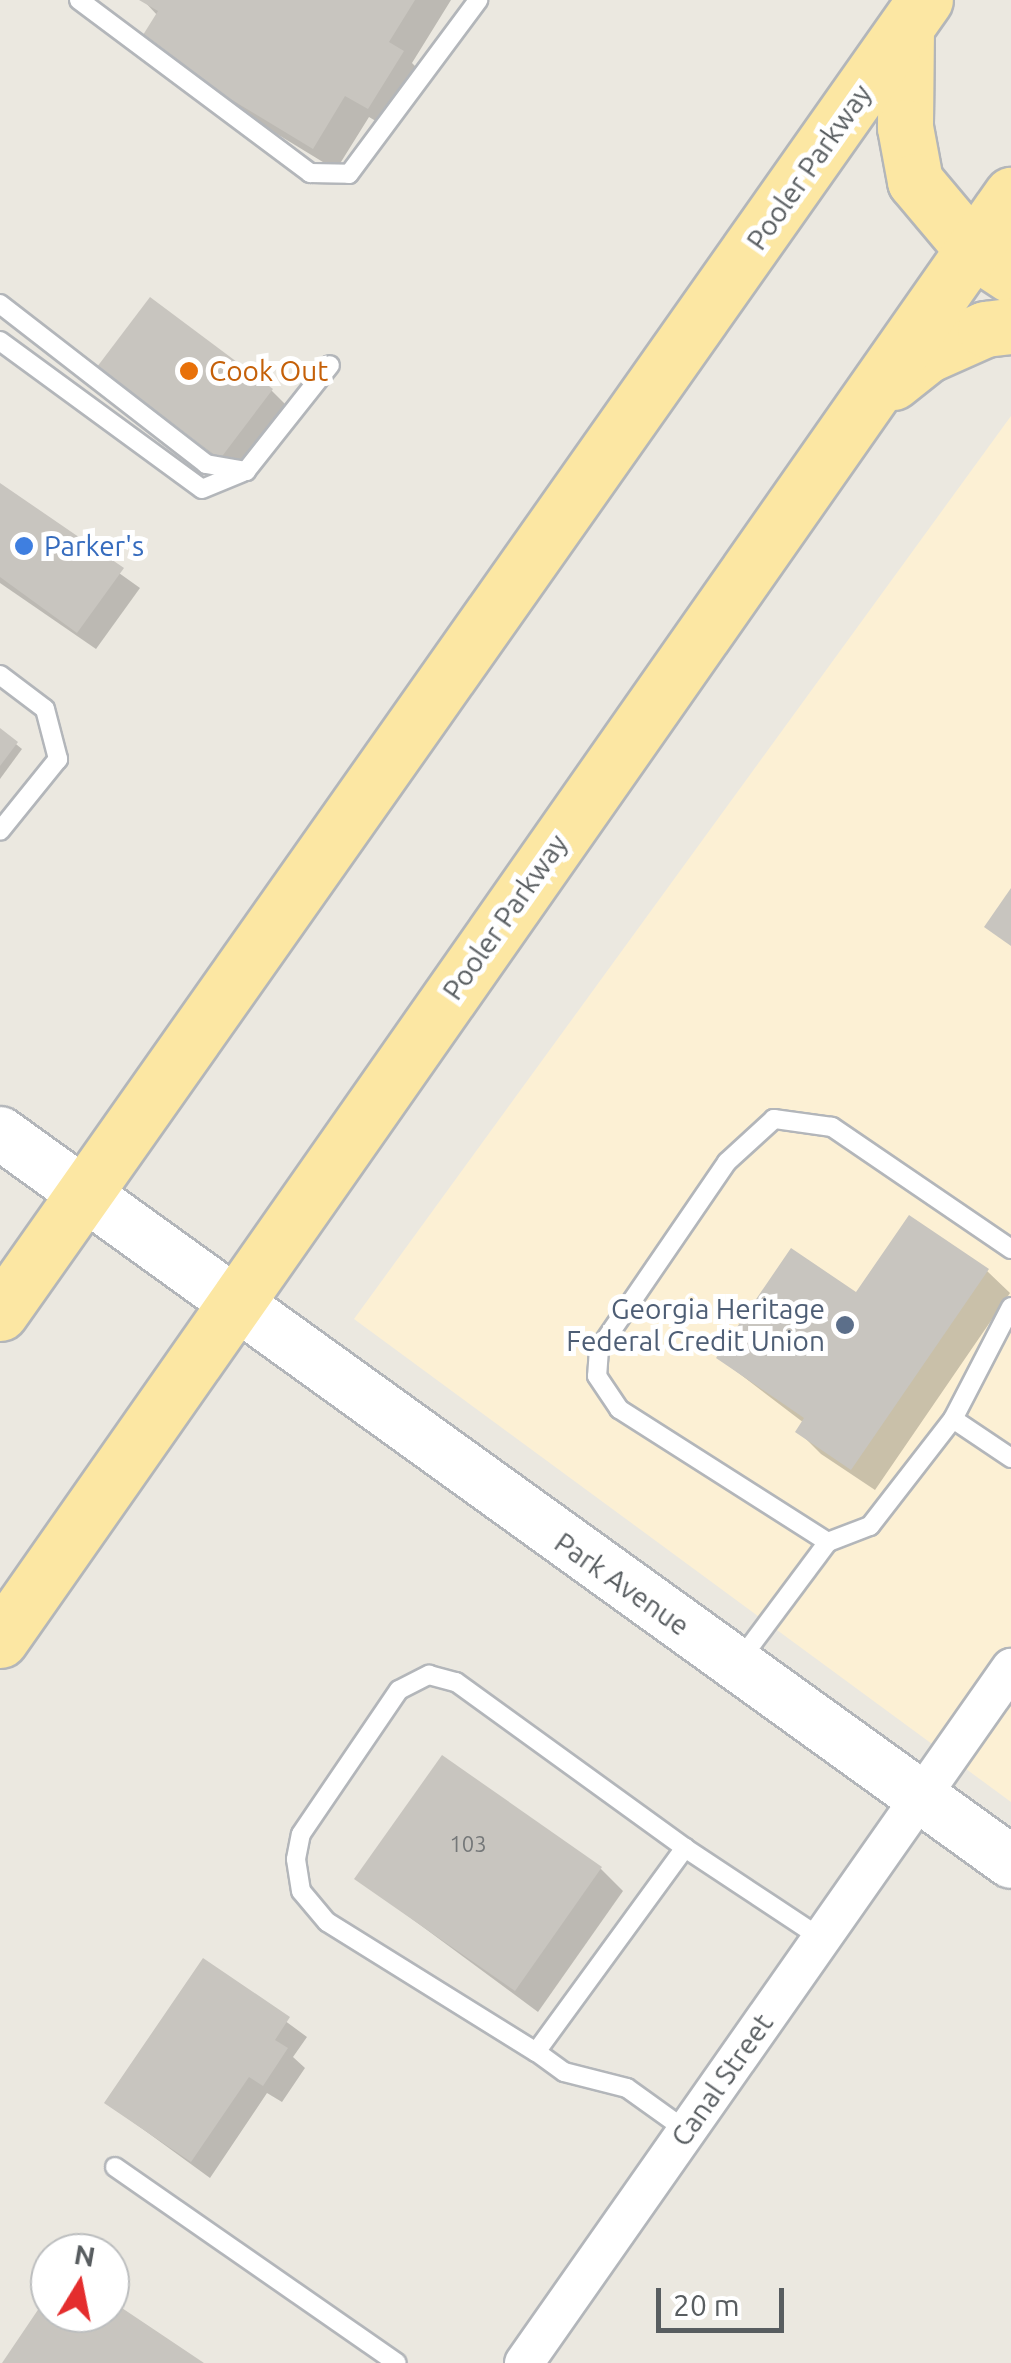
<!DOCTYPE html>
<html>
<head>
<meta charset="utf-8">
<style>
	body { margin:0 }
	#map { position:relative; width:1011px; height:2363px; overflow:hidden; background:#ebe8e0; font-family:Ubuntu,sans-serif }
	div>[style] { position:absolute }
	.commercial>* { inset:0; background:#fcf0d4 }
	.shadow>* { inset:0; background:#0003 }
	.building>* { inset:0; background:#c8c5bf }
	.roads { filter:drop-shadow(2px 0 #b3b6ba) drop-shadow(-2px 0 #b3b6ba) drop-shadow(0 2px #b3b6ba) drop-shadow(0 -2px #b3b6ba) }
	.lane>* { height:18px; margin:-9px; padding:0 9px; transform-origin:9px; border-radius:9px; background:#fff }
	.street>* { height:38px; margin:-19px; padding:0 19px; transform-origin:19px; border-radius:19px; background:#fff }
	.secondary>* { height:52px; margin:-26px; padding:0 26px; transform-origin:26px; border-radius:26px; background:#fff }
	.primary>* { height:55px; margin:-27.5px; padding:0 27.5px; transform-origin:27.5px; border-radius:27.5px; background:#fce7a3 }
	.dots>* { width:28px; height:28px; translate:-50% -50%; box-sizing:border-box; border:5px solid #fff; border-radius:50% }
	span { translate:-50% -50%; white-space:nowrap; text-align:center; line-height:1.15; -webkit-text-stroke:10px #fff; paint-order:stroke }
	.number-label { font-size:22px; color:#747778 }
	.number-label span { -webkit-text-stroke-width:0 }
	.street-label { font-size:28px; color:#585d60 }
	.food-label { font-size:28px; color:#c56008 }
	.left { translate:0 -50%; text-align:left }
	.shop-label { font-size:28px; color:#366cbe }
	.service-label { font-size:28px; color:#4e5e75 }
	.right { translate:-100% -50%; text-align:right }
	.north { position:absolute; left:30px; top:2233px; width:100px; height:100px; box-sizing:border-box; background:#fff; border:2px solid #bcbebf; border-radius:50%; rotate:10deg; font-size:28px; font-weight:700; line-height:40px; text-align:center; color:#585d60 }
	.north::after { content:''; display:block; margin:auto; width:35px; height:45px; background:#e42d2d; clip-path:polygon(50% 0,100% 100%,50% 72%,0 100%) }
	.scale { position:absolute; left:656px; top:2288px; width:128px; height:45px; box-sizing:border-box; border:5px solid #585d60; border-top:0; padding-left:12px; font-size:30px; line-height:35px; white-space:nowrap; color:#585d60; -webkit-text-stroke:8px #fff; paint-order:stroke }
</style>
</head>
<body>
<div id="map">
	<div class="commercial">
		<i style="clip-path:polygon(1011px 416px,1011px 1802px,354px 1319px)"></i>
	</div>
	<div class="shadow">
		<i style="clip-path:polygon(143px 0,451px 0,412px 63px,424px 75px,391px 130px,369px 117px,336px 170px,164px 65px,158px 16px)"></i>
		<i style="clip-path:polygon(101px 367px,271px 390px,289px 408px,239px 475px)"></i>
		<i style="clip-path:polygon(0 488px,140px 588px,96px 649px,0 583px)"></i>
		<i style="clip-path:polygon(0 731px,22px 749px,0 779px)"></i>
		<i style="clip-path:polygon(987px 1271px,1010px 1293px,875px 1490px,821px 1454px,798px 1431px,804px 1423px,719px 1358px,857px 1295px)"></i>
		<i style="clip-path:polygon(601px 1869px,623px 1891px,538px 2012px,358px 1879px)"></i>
		<i style="clip-path:polygon(204px 1961px,307px 2037px,293px 2057px,305px 2068px,282px 2102px,267px 2093px,210px 2178px,107px 2103px)"></i>
	</div>
	<div class="building">
		<i style="clip-path:polygon(139px 0,415px 0,389px 42px,404px 51px,368px 109px,345px 96px,313px 149px,138px 43px,158px 11px)"></i>
		<i style="clip-path:polygon(150px 297px,273px 389px,220px 459px,97px 367px)"></i>
		<i style="clip-path:polygon(0 483px,124px 568px,77px 633px,0 577px)"></i>
		<i style="clip-path:polygon(0 728px,18px 742px,0 766px)"></i>
		<i style="clip-path:polygon(1011px 888px,1011px 946px,984px 927px)"></i>
		<i style="clip-path:polygon(909px 1215px,989px 1269px,851px 1470px,795px 1432px,804px 1418px,716px 1358px,791px 1248px,856px 1292px)"></i>
		<i style="clip-path:polygon(442px 1755px,602px 1867px,515px 1991px,354px 1879px)"></i>
		<i style="clip-path:polygon(203px 1958px,290px 2017px,275px 2040px,288px 2048px,263px 2086px,249px 2077px,191px 2162px,104px 2103px)"></i>
		<i style="clip-path:polygon(50px 2292px,50px 2313px,110px 2313px,110px 2300px,204px 2363px,2px 2363px)"></i>
	</div>
	<div class="roads">
		<div class="lane">
			<i style="left:79px;top:0;width:289px;rotate:36.8deg"></i>
			<i style="left:310px;top:173px;width:39px;rotate:1deg"></i>
			<i style="left:349px;top:174px;width:217px;rotate:-53.4deg"></i>
			<i style="left:0;top:304px;width:261px;rotate:37.8deg"></i>
			<i style="left:206px;top:464px;width:41px;rotate:9.9deg"></i>
			<i style="left:246px;top:471px;width:135px;rotate:-51.6deg"></i>
			<i style="left:0;top:341px;width:250px;rotate:36.2deg"></i>
			<i style="left:202px;top:489px;width:44px;rotate:-22.5deg"></i>
			<i style="left:0;top:675px;width:56px;rotate:37.1deg"></i>
			<i style="left:45px;top:709px;width:52px;rotate:75.4deg"></i>
			<i style="left:58px;top:759px;width:92px;rotate:128.9deg"></i>
			<i style="left:1011px;top:1249px;width:217px;rotate:-145.7deg"></i>
			<i style="left:832px;top:1127px;width:59px;rotate:-172.1deg"></i>
			<i style="left:774px;top:1119px;width:64px;rotate:137.5deg"></i>
			<i style="left:727px;top:1162px;width:227px;rotate:124.4deg"></i>
			<i style="left:599px;top:1349px;width:27px;rotate:94deg"></i>
			<i style="left:597px;top:1376px;width:40px;rotate:56deg"></i>
			<i style="left:619px;top:1409px;width:248px;rotate:32.5deg"></i>
			<i style="left:828px;top:1542px;width:45px;rotate:-20.9deg"></i>
			<i style="left:870px;top:1526px;width:135px;rotate:-52.2deg"></i>
			<i style="left:953px;top:1419px;width:126px;rotate:-62.6deg"></i>
			<i style="left:953px;top:1419px;width:70px;rotate:33.9deg"></i>
			<i style="left:740px;top:1660px;width:147px;rotate:-53.3deg"></i>
			<i style="left:536px;top:2052px;width:246px;rotate:-148.1deg"></i>
			<i style="left:327px;top:1922px;width:40px;rotate:-130deg"></i>
			<i style="left:301px;top:1891px;width:32px;rotate:-99deg"></i>
			<i style="left:296px;top:1859px;width:25px;rotate:-79deg"></i>
			<i style="left:301px;top:1834px;width:174px;rotate:-55.8deg"></i>
			<i style="left:399px;top:1690px;width:34px;rotate:-27deg"></i>
			<i style="left:429px;top:1675px;width:28px;rotate:15deg"></i>
			<i style="left:456px;top:1682px;width:283px;rotate:35.9deg"></i>
			<i style="left:687px;top:2131px;width:74px;rotate:-144.4deg"></i>
			<i style="left:627px;top:2088px;width:65px;rotate:-165.7deg"></i>
			<i style="left:564px;top:2072px;width:34px;rotate:-144deg"></i>
			<i style="left:536px;top:2052px;width:253px;rotate:-53.9deg"></i>
			<i style="left:685px;top:1848px;width:163px;rotate:33.5deg"></i>
			<i style="left:115px;top:2167px;width:343px;rotate:34.8deg"></i>
		</div>
		<div class="street">
			<i style="left:524px;top:2363px;width:849px;rotate:-54.98deg"></i>
		</div>
		<div class="secondary">
			<i style="left:0;top:1133px;width:1246px;rotate:35.79deg"></i>
		</div>
		<div class="primary">
			<i style="left:906px;top:28px;width:99px;rotate:90.6deg"></i>
			<i style="left:905px;top:127px;width:55px;rotate:79.5deg"></i>
			<i style="left:915px;top:181px;width:90px;rotate:50deg"></i>
			<i style="left:973px;top:250px;width:45px;rotate:33.3deg"></i>
			<i style="left:893px;top:382px;width:43px;rotate:-38.5deg"></i>
			<i style="left:927px;top:355px;width:64px;rotate:-24.1deg"></i>
			<i style="left:985px;top:329px;width:26px;rotate:-7deg"></i>
			<i style="left:0;top:1313px;width:1606px;rotate:-54.84deg"></i>
			<i style="left:0;top:1640px;width:1764px;rotate:-55.02deg"></i>
		</div>
	</div>
	<div class="dots">
		<i style="left:189px;top:371px;background:#e8710a"></i>
		<i style="left:24px;top:546px;background:#3f7fe0"></i>
		<i style="left:845px;top:1325px;background:#5c6f8a"></i>
	</div>
	<div class="number-label">
		<span style="left:468px;top:1844px">103</span>
	</div>
	<div class="street-label">
		<span style="left:809px;top:167px;rotate:-55deg">Pooler Parkway</span>
		<span style="left:505px;top:917px;rotate:-55deg">Pooler Parkway</span>
		<span style="left:622px;top:1584px;rotate:35deg">Park Avenue</span>
		<span style="left:722px;top:2080px;rotate:-55deg">Canal Street</span>
	</div>
	<div class="food-label">
		<span class="left" style="left:209px;top:371px">Cook Out</span>
	</div>
	<div class="shop-label">
		<span class="left" style="left:44px;top:546px">Parker's</span>
	</div>
	<div class="service-label">
		<span class="right" style="left:825px;top:1325px">Georgia Heritage<br>Federal Credit Union</span>
	</div>
	<div class="north">N</div>
	<div class="scale">20 m</div>
</div>
</body>
</html>
